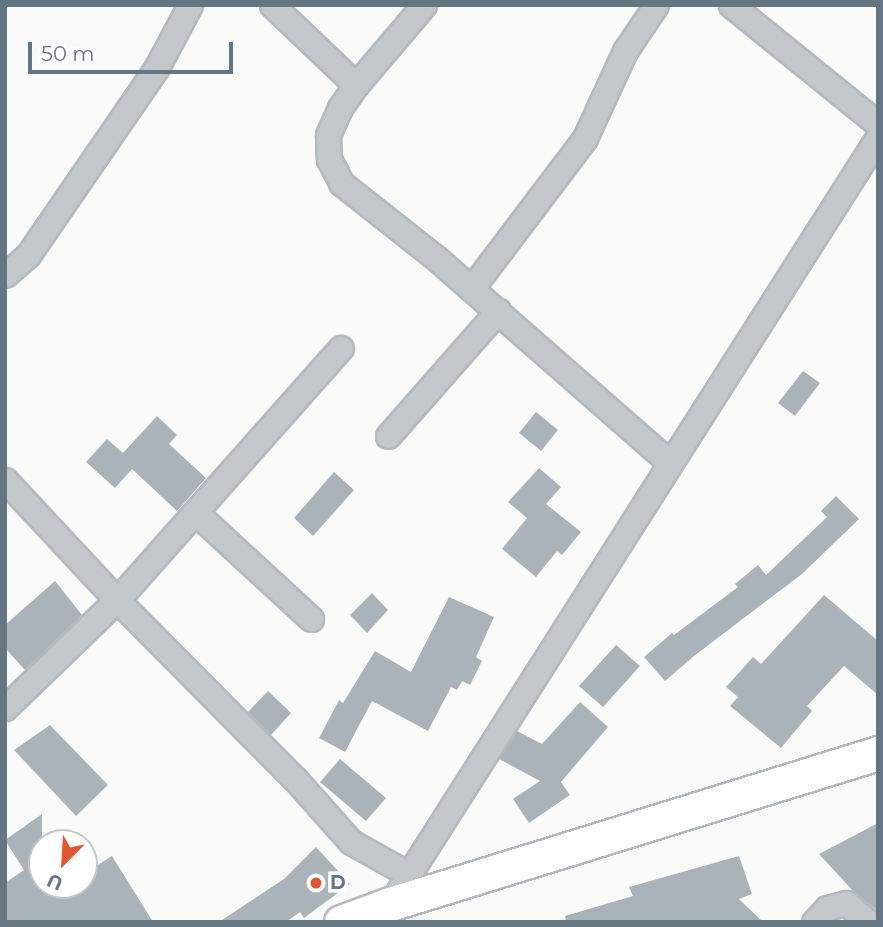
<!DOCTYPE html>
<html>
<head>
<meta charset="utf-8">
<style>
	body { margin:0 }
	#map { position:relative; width:883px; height:927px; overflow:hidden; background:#fafaf8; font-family:Montserrat,sans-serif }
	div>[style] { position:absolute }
	.building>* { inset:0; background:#aab3b9 }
	.roads { filter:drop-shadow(2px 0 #b3babf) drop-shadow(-2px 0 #b3babf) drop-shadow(0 2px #b3babf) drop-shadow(0 -2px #b3babf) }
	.street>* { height:23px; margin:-11.5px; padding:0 11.5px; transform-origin:11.5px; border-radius:11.5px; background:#c3c8cc }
	.secondary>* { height:33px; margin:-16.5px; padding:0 16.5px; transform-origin:16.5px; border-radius:16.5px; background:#fff }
	.dots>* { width:19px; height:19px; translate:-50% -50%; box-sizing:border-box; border:4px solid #fff; border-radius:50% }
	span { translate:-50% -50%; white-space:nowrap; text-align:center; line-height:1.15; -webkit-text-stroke:7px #fff; paint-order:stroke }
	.poi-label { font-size:19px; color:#657683; font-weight:700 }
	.left { translate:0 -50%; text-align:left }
	.frame { position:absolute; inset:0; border:7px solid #657683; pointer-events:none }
	.north { position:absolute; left:28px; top:829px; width:70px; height:70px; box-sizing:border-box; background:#fff; border:2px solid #c1c8cd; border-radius:50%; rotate:204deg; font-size:19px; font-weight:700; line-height:28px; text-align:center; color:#657683 }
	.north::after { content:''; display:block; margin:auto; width:24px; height:32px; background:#e4572e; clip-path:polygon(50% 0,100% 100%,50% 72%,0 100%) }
	.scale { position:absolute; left:28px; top:42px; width:205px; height:32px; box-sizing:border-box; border:4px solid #657683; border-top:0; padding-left:9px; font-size:21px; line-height:24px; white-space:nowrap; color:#657683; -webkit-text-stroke:5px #fff; paint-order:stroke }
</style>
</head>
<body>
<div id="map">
	<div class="building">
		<i style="clip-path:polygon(803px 371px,820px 383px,795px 416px,778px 403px)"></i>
		<i style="clip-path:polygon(536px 412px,558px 430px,541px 451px,519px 433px)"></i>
		<i style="clip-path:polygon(157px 416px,177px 435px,169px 444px,206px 478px,177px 511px,132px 469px,115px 488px,86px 462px,107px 439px,123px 453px)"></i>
		<i style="clip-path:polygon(539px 468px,561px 487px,546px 504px,581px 532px,562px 555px,557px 551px,536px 577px,502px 549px,527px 518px,508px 502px)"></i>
		<i style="clip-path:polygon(334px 472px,354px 490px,313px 536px,294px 518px)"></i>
		<i style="clip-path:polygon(836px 496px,859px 519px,802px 574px,694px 656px,665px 681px,644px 657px,672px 633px,674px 635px,738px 587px,735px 584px,758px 565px,766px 575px,827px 517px,821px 511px)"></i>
		<i style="clip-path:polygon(55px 581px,82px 615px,25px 670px,5px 648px,5px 625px)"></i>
		<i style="clip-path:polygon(372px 593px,388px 610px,367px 633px,350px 615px)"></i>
		<i style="clip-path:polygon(824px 595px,878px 641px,878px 695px,844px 666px,807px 706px,812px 711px,781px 748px,730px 706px,738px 697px,726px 687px,753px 657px,761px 664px)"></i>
		<i style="clip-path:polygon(449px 597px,494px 617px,476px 657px,482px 661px,470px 685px,462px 681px,457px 690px,451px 687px,428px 731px,372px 701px,345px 752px,319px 738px,339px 700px,343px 703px,375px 651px,411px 672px)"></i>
		<i style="clip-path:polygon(616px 645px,640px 666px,603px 707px,579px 686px)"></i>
		<i style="clip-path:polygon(268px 691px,291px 713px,271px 735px,248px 712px)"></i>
		<i style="clip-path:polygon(580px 702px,608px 727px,561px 782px,570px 795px,529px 823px,513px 799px,540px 781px,499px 759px,517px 731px,542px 744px)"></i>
		<i style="clip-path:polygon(50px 725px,108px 785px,76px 816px,14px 750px)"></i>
		<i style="clip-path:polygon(340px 759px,386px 798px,366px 821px,320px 782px)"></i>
		<i style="clip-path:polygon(42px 814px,42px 885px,84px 885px,84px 874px,112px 856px,153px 922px,5px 922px,5px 883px,24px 870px,5px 840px)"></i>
		<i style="clip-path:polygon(878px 823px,878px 911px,854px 892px,819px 854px)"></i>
		<i style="clip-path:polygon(316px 847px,350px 884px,304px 918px,300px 912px,286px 922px,219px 922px,284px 879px)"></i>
		<i style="clip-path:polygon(739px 856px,752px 894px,739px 899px,763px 922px,566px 922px,565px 916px,633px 896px,629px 887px)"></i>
	</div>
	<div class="roads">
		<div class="street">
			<i style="left:272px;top:5px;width:116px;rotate:43.6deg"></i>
			<i style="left:424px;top:5px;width:105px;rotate:130.4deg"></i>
			<i style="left:356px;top:85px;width:28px;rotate:125deg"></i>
			<i style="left:340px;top:108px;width:30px;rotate:114deg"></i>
			<i style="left:328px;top:135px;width:24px;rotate:88deg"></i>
			<i style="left:329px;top:159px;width:27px;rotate:63deg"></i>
			<i style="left:341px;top:183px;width:121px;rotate:38.3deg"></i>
			<i style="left:436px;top:258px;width:311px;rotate:41.2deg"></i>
			<i style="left:731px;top:5px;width:189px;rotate:39deg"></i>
			<i style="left:5px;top:275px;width:30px;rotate:-41deg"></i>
			<i style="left:28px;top:255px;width:228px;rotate:-55.5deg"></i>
			<i style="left:157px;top:67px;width:70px;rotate:-62deg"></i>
			<i style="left:471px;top:289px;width:189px;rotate:-52.9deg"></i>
			<i style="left:585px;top:138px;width:96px;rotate:-65.3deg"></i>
			<i style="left:625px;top:51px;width:55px;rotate:-56deg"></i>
			<i style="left:388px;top:436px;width:167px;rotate:-48.7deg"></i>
			<i style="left:5px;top:480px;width:164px;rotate:47deg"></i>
			<i style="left:117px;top:600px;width:252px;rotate:45.2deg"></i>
			<i style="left:295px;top:779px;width:84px;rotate:48.4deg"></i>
			<i style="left:351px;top:842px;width:65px;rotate:29.3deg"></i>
			<i style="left:197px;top:514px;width:155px;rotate:42.6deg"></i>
			<i style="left:5px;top:708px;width:156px;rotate:-44deg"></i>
			<i style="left:117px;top:600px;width:337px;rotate:-48.4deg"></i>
			<i style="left:390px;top:904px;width:909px;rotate:-57.53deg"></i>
			<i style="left:814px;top:922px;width:19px;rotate:-47deg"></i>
			<i style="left:827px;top:908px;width:20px;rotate:-15deg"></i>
			<i style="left:846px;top:903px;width:30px;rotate:40deg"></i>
		</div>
		<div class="secondary">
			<i style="left:341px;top:922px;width:52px;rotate:-20.2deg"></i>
			<i style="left:390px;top:904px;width:511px;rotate:-17.19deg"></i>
		</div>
	</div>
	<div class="dots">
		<i style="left:316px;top:883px;background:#e4572e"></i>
	</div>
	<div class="poi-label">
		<span class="left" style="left:330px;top:883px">D</span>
	</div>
	<div class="frame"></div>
	<div class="north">U</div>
	<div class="scale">50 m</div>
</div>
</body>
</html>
